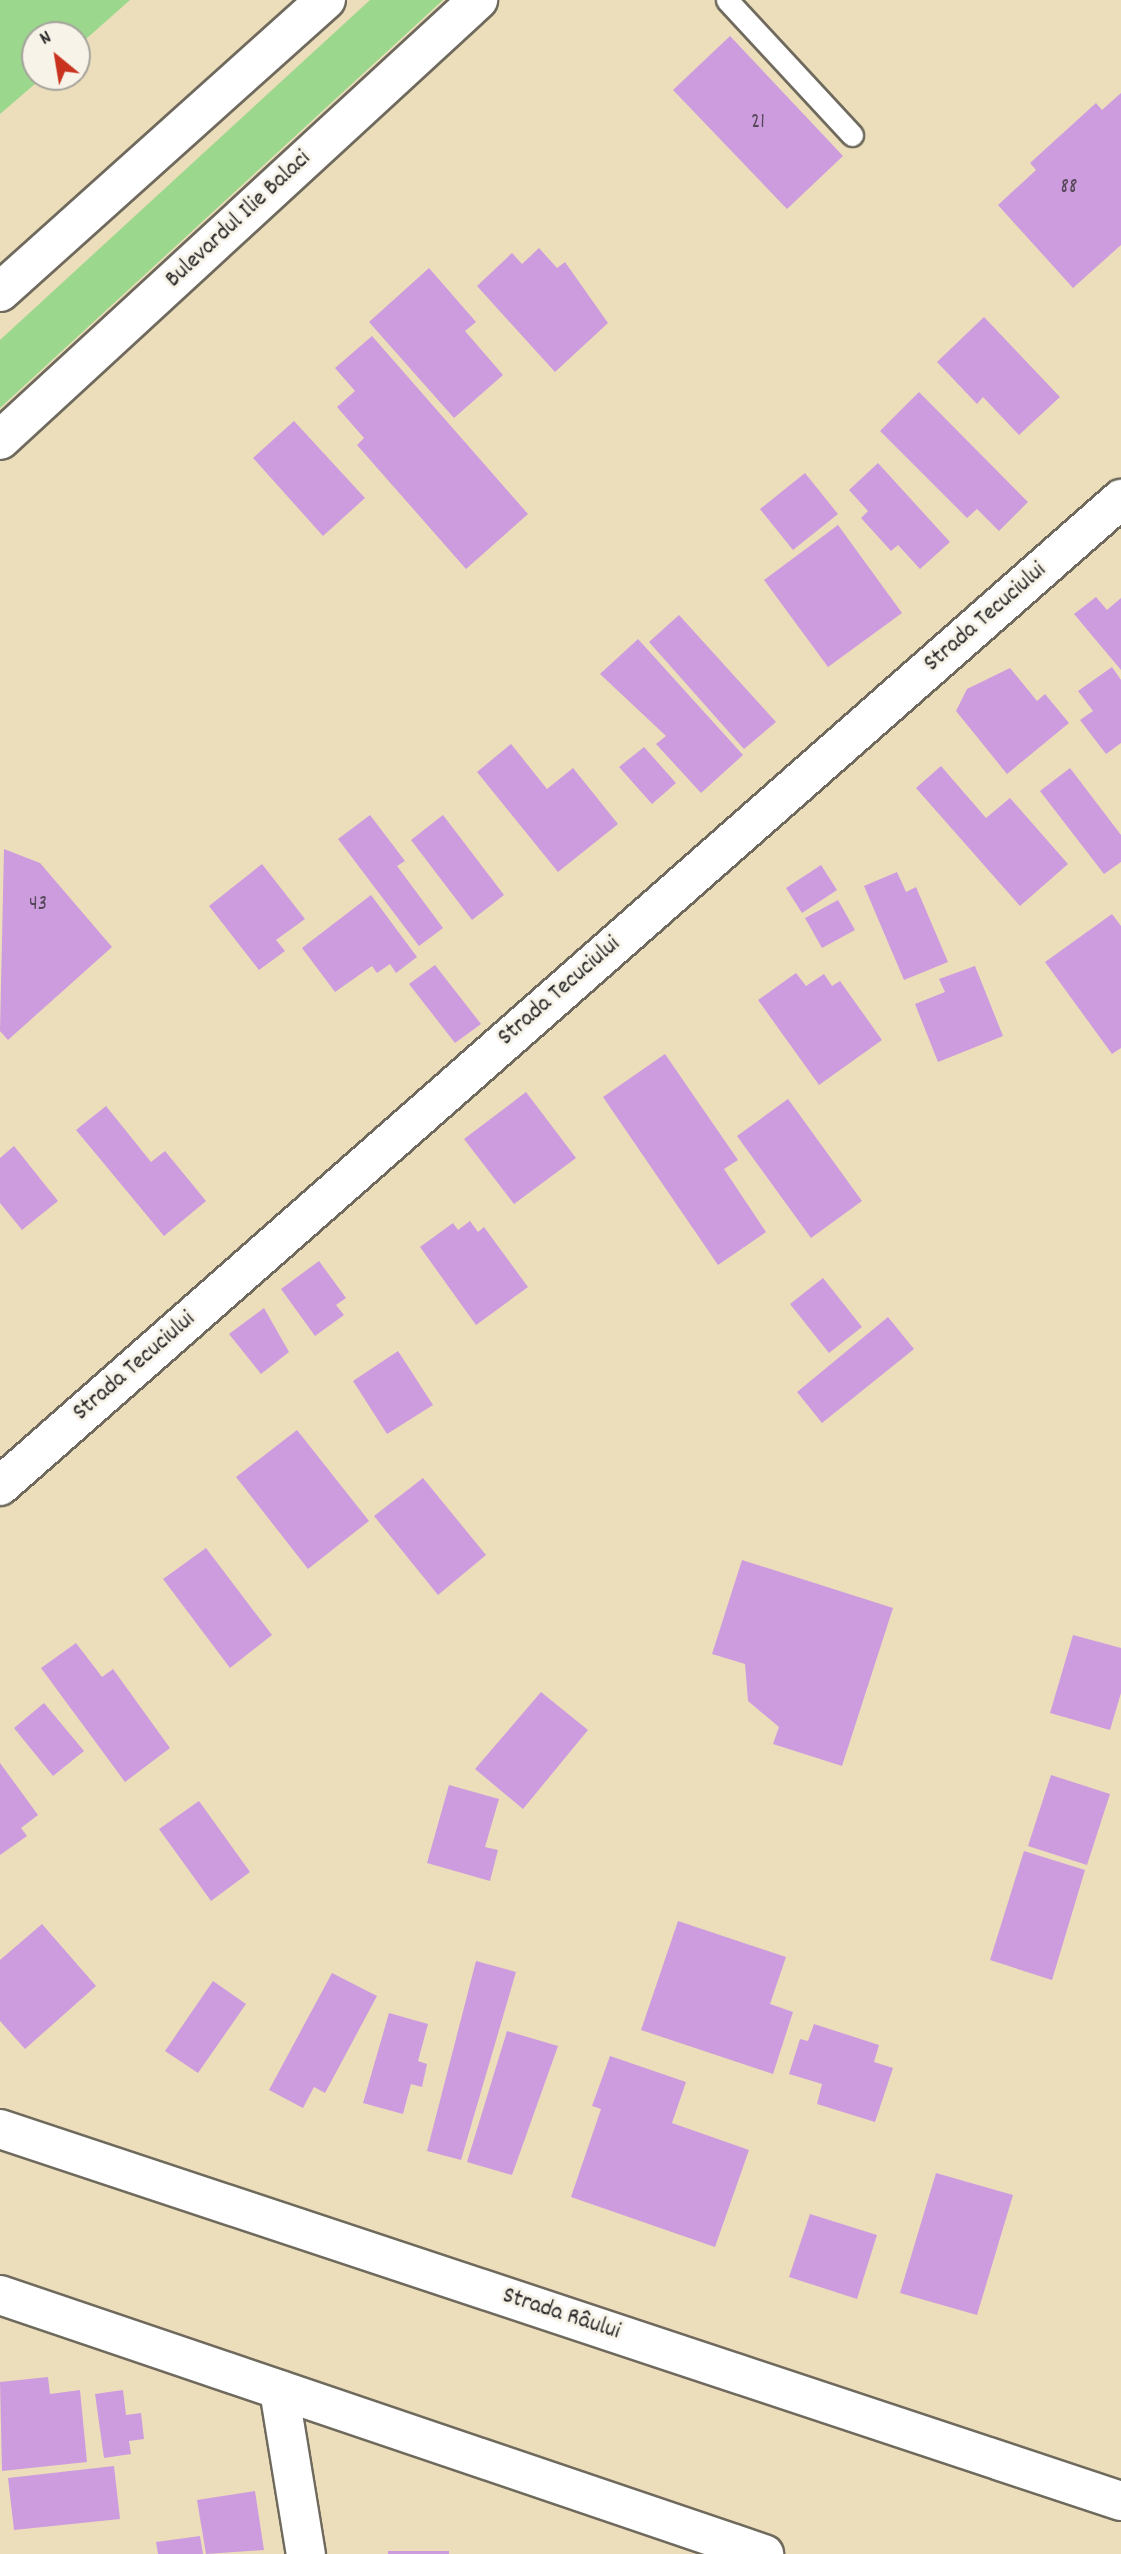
<!DOCTYPE html>
<html>
<head>
<meta charset="utf-8">
<style>
	body { margin:0 }
	#map { position:relative; width:1121px; height:2554px; overflow:hidden; background:#ecdebb; font-family:Dekko,sans-serif }
	div>[style] { position:absolute }
	.green>* { inset:0; background:#9bd78c }
	.building>* { inset:0; background:#cd9cde }
	.roads { filter:drop-shadow(2px 0 #6f6a5d) drop-shadow(-2px 0 #6f6a5d) drop-shadow(0 2px #6f6a5d) drop-shadow(0 -2px #6f6a5d) }
	.service>* { height:21px; margin:-10.5px; padding:0 10.5px; transform-origin:10.5px; border-radius:10.5px; background:#fff }
	.minor>* { height:38px; margin:-19px; padding:0 19px; transform-origin:19px; border-radius:19px; background:#fff }
	.secondary>* { height:38px; margin:-19px; padding:0 19px; transform-origin:19px; border-radius:19px; background:#fff }
	.primary>* { height:38px; margin:-19px; padding:0 19px; transform-origin:19px; border-radius:19px; background:#fff }
	span { translate:-50% -50%; white-space:nowrap; text-align:center; line-height:1.15; -webkit-text-stroke:6px #f7f3e8; paint-order:stroke }
	.number-label { font-size:21px; color:#544758 }
	.number-label span { -webkit-text-stroke-width:0 }
	.street-label { font-size:24px; color:#2b2b2b }
	.north { position:absolute; left:21px; top:21px; width:70px; height:70px; box-sizing:border-box; background:#f7f3e8; border:2px solid #a5a39c; border-radius:50%; rotate:330deg; font-size:19px; font-weight:700; line-height:28px; text-align:center; color:#2b2b2b }
	.north::after { content:''; display:block; margin:auto; width:24px; height:32px; background:#c8321e; clip-path:polygon(50% 0,100% 100%,50% 72%,0 100%) }
</style>
</head>
<body>
<div id="map">
	<div class="green">
		<i style="clip-path:polygon(0 0,130px 0,77px 47px,77px 35px,35px 35px,35px 77px,43px 77px,0 114px)"></i>
		<i style="clip-path:polygon(370px 0,443px 0,0 408px,0 340px)"></i>
	</div>
	<div class="building">
		<i style="clip-path:polygon(730px 36px,843px 156px,787px 209px,673px 90px)"></i>
		<i style="clip-path:polygon(1121px 93px,1121px 245px,1073px 288px,998px 205px,1036px 170px,1030px 163px,1096px 103px,1102px 110px)"></i>
		<i style="clip-path:polygon(539px 248px,557px 268px,565px 262px,608px 323px,555px 372px,477px 286px,512px 253px,522px 264px)"></i>
		<i style="clip-path:polygon(429px 268px,476px 322px,465px 331px,503px 375px,454px 418px,369px 322px)"></i>
		<i style="clip-path:polygon(984px 317px,1060px 397px,1019px 435px,983px 397px,977px 404px,937px 362px)"></i>
		<i style="clip-path:polygon(372px 336px,528px 514px,466px 569px,357px 445px,364px 438px,337px 407px,355px 391px,335px 368px)"></i>
		<i style="clip-path:polygon(919px 392px,1028px 502px,999px 531px,977px 509px,967px 518px,880px 431px)"></i>
		<i style="clip-path:polygon(294px 421px,365px 498px,323px 536px,253px 458px)"></i>
		<i style="clip-path:polygon(878px 463px,950px 542px,920px 569px,898px 545px,891px 551px,861px 518px,868px 511px,849px 490px)"></i>
		<i style="clip-path:polygon(805px 473px,838px 514px,793px 550px,760px 509px)"></i>
		<i style="clip-path:polygon(838px 525px,902px 613px,828px 667px,764px 580px)"></i>
		<i style="clip-path:polygon(1096px 597px,1107px 610px,1121px 598px,1121px 670px,1074px 614px)"></i>
		<i style="clip-path:polygon(679px 615px,776px 722px,744px 749px,649px 642px)"></i>
		<i style="clip-path:polygon(638px 639px,743px 755px,701px 793px,656px 744px,666px 736px,600px 674px)"></i>
		<i style="clip-path:polygon(1112px 667px,1121px 680px,1121px 743px,1106px 754px,1080px 720px,1093px 711px,1078px 691px)"></i>
		<i style="clip-path:polygon(1010px 668px,1037px 701px,1045px 694px,1069px 723px,1007px 774px,956px 711px,967px 689px)"></i>
		<i style="clip-path:polygon(511px 744px,547px 789px,573px 768px,618px 824px,558px 872px,477px 772px)"></i>
		<i style="clip-path:polygon(644px 747px,676px 783px,652px 804px,619px 767px)"></i>
		<i style="clip-path:polygon(941px 766px,986px 818px,1010px 798px,1068px 864px,1020px 906px,916px 788px)"></i>
		<i style="clip-path:polygon(1070px 768px,1121px 835px,1121px 862px,1104px 874px,1040px 791px)"></i>
		<i style="clip-path:polygon(370px 815px,405px 861px,397px 866px,443px 928px,419px 946px,338px 839px)"></i>
		<i style="clip-path:polygon(443px 815px,504px 895px,472px 920px,411px 840px)"></i>
		<i style="clip-path:polygon(4px 849px,40px 863px,112px 947px,8px 1040px,0 1031px)"></i>
		<i style="clip-path:polygon(262px 864px,305px 919px,276px 940px,285px 951px,259px 970px,209px 906px)"></i>
		<i style="clip-path:polygon(821px 865px,837px 890px,802px 913px,786px 888px)"></i>
		<i style="clip-path:polygon(897px 872px,906px 892px,916px 887px,948px 962px,904px 980px,864px 886px)"></i>
		<i style="clip-path:polygon(371px 895px,417px 957px,396px 973px,390px 964px,377px 973px,372px 966px,335px 992px,302px 948px)"></i>
		<i style="clip-path:polygon(838px 900px,855px 930px,822px 948px,805px 918px)"></i>
		<i style="clip-path:polygon(1112px 914px,1121px 926px,1121px 1048px,1112px 1054px,1045px 962px)"></i>
		<i style="clip-path:polygon(435px 965px,481px 1024px,455px 1043px,409px 984px)"></i>
		<i style="clip-path:polygon(975px 966px,1003px 1036px,938px 1062px,915px 1004px,945px 992px,939px 979px)"></i>
		<i style="clip-path:polygon(796px 973px,806px 986px,824px 974px,832px 986px,840px 981px,882px 1040px,819px 1085px,758px 1000px)"></i>
		<i style="clip-path:polygon(665px 1054px,738px 1160px,724px 1169px,766px 1232px,718px 1265px,603px 1097px)"></i>
		<i style="clip-path:polygon(526px 1092px,576px 1158px,514px 1204px,464px 1139px)"></i>
		<i style="clip-path:polygon(788px 1099px,862px 1201px,811px 1238px,737px 1136px)"></i>
		<i style="clip-path:polygon(106px 1106px,151px 1162px,165px 1151px,206px 1201px,164px 1236px,76px 1130px)"></i>
		<i style="clip-path:polygon(14px 1146px,58px 1201px,22px 1230px,0 1203px,0 1158px)"></i>
		<i style="clip-path:polygon(470px 1221px,478px 1232px,484px 1227px,528px 1287px,476px 1325px,420px 1247px,453px 1223px,458px 1230px)"></i>
		<i style="clip-path:polygon(319px 1261px,346px 1298px,336px 1305px,344px 1315px,315px 1336px,281px 1289px)"></i>
		<i style="clip-path:polygon(823px 1278px,862px 1327px,829px 1353px,790px 1304px)"></i>
		<i style="clip-path:polygon(264px 1308px,289px 1352px,261px 1374px,229px 1334px)"></i>
		<i style="clip-path:polygon(888px 1317px,914px 1349px,822px 1423px,797px 1392px)"></i>
		<i style="clip-path:polygon(398px 1351px,433px 1405px,387px 1434px,353px 1381px)"></i>
		<i style="clip-path:polygon(297px 1430px,369px 1521px,308px 1569px,236px 1477px)"></i>
		<i style="clip-path:polygon(423px 1478px,486px 1555px,438px 1595px,374px 1516px)"></i>
		<i style="clip-path:polygon(206px 1548px,272px 1635px,230px 1668px,163px 1579px)"></i>
		<i style="clip-path:polygon(742px 1560px,893px 1608px,842px 1766px,773px 1744px,779px 1727px,748px 1701px,745px 1664px,712px 1654px)"></i>
		<i style="clip-path:polygon(1073px 1635px,1121px 1648px,1121px 1693px,1110px 1730px,1050px 1713px)"></i>
		<i style="clip-path:polygon(76px 1643px,102px 1677px,113px 1669px,170px 1748px,125px 1782px,41px 1668px)"></i>
		<i style="clip-path:polygon(541px 1692px,588px 1730px,523px 1809px,475px 1769px)"></i>
		<i style="clip-path:polygon(44px 1703px,84px 1751px,53px 1776px,14px 1728px)"></i>
		<i style="clip-path:polygon(0 1763px,38px 1815px,21px 1828px,27px 1836px,0 1855px)"></i>
		<i style="clip-path:polygon(1051px 1775px,1110px 1794px,1087px 1865px,1028px 1846px)"></i>
		<i style="clip-path:polygon(449px 1785px,499px 1799px,485px 1847px,498px 1850px,490px 1881px,427px 1863px)"></i>
		<i style="clip-path:polygon(199px 1801px,250px 1872px,211px 1901px,159px 1829px)"></i>
		<i style="clip-path:polygon(1024px 1851px,1085px 1870px,1052px 1980px,990px 1960px)"></i>
		<i style="clip-path:polygon(678px 1921px,786px 1957px,770px 2004px,793px 2012px,773px 2074px,641px 2030px)"></i>
		<i style="clip-path:polygon(42px 1924px,96px 1986px,25px 2049px,0 2021px,0 1960px)"></i>
		<i style="clip-path:polygon(476px 1961px,516px 1972px,461px 2160px,427px 2151px)"></i>
		<i style="clip-path:polygon(332px 1973px,377px 1996px,325px 2093px,314px 2087px,303px 2108px,269px 2090px)"></i>
		<i style="clip-path:polygon(213px 1981px,246px 2004px,198px 2073px,165px 2051px)"></i>
		<i style="clip-path:polygon(389px 2013px,428px 2024px,418px 2061px,427px 2064px,422px 2087px,411px 2084px,403px 2114px,363px 2103px)"></i>
		<i style="clip-path:polygon(814px 2024px,879px 2045px,874px 2062px,893px 2068px,875px 2122px,817px 2104px,822px 2084px,789px 2074px,800px 2039px,808px 2041px)"></i>
		<i style="clip-path:polygon(507px 2031px,558px 2046px,512px 2175px,467px 2162px)"></i>
		<i style="clip-path:polygon(610px 2056px,686px 2082px,672px 2123px,749px 2150px,715px 2247px,571px 2197px,601px 2109px,592px 2106px)"></i>
		<i style="clip-path:polygon(936px 2173px,1013px 2195px,977px 2315px,900px 2293px)"></i>
		<i style="clip-path:polygon(810px 2214px,877px 2235px,857px 2299px,789px 2277px)"></i>
		<i style="clip-path:polygon(48px 2377px,50px 2394px,80px 2390px,87px 2462px,2px 2471px,0 2382px)"></i>
		<i style="clip-path:polygon(123px 2390px,126px 2415px,141px 2413px,144px 2439px,129px 2441px,131px 2454px,104px 2458px,95px 2394px)"></i>
		<i style="clip-path:polygon(114px 2466px,120px 2519px,14px 2530px,8px 2478px)"></i>
		<i style="clip-path:polygon(255px 2491px,264px 2550px,206px 2554px,197px 2500px)"></i>
		<i style="clip-path:polygon(200px 2536px,203px 2554px,158px 2554px,156px 2542px)"></i>
		<i style="clip-path:polygon(388px 2551px,449px 2551px,449px 2554px,388px 2554px)"></i>
	</div>
	<div class="roads">
		<div class="service">
			<i style="left:727px;top:0;width:184px;rotate:47.2deg"></i>
		</div>
		<div class="minor">
			<i style="left:0;top:1486px;width:1494px;rotate:-41.36deg"></i>
			<i style="left:279px;top:2390px;width:166px;rotate:80.7deg"></i>
		</div>
		<div class="secondary">
			<i style="left:0;top:292px;width:438px;rotate:-41.9deg"></i>
			<i style="left:0;top:440px;width:650px;rotate:-42.63deg"></i>
		</div>
		<div class="primary">
			<i style="left:0;top:2129px;width:1181px;rotate:18.36deg"></i>
			<i style="left:0;top:2295px;width:807px;rotate:18.73deg"></i>
		</div>
	</div>
	<div class="number-label">
		<span style="left:758px;top:123px">21</span>
		<span style="left:1069px;top:188px">88</span>
		<span style="left:38px;top:905px">43</span>
	</div>
	<div class="street-label">
		<span style="left:239px;top:220px;rotate:-43deg">Bulevardul Ilie Balaci</span>
		<span style="left:986px;top:618px;rotate:-41deg">Strada Tecuciului</span>
		<span style="left:560px;top:992px;rotate:-41deg">Strada Tecuciului</span>
		<span style="left:135px;top:1367px;rotate:-41deg">Strada Tecuciului</span>
		<span style="left:561px;top:2315px;rotate:18deg">Strada Râului</span>
	</div>
	<div class="north">N</div>
</div>
</body>
</html>
